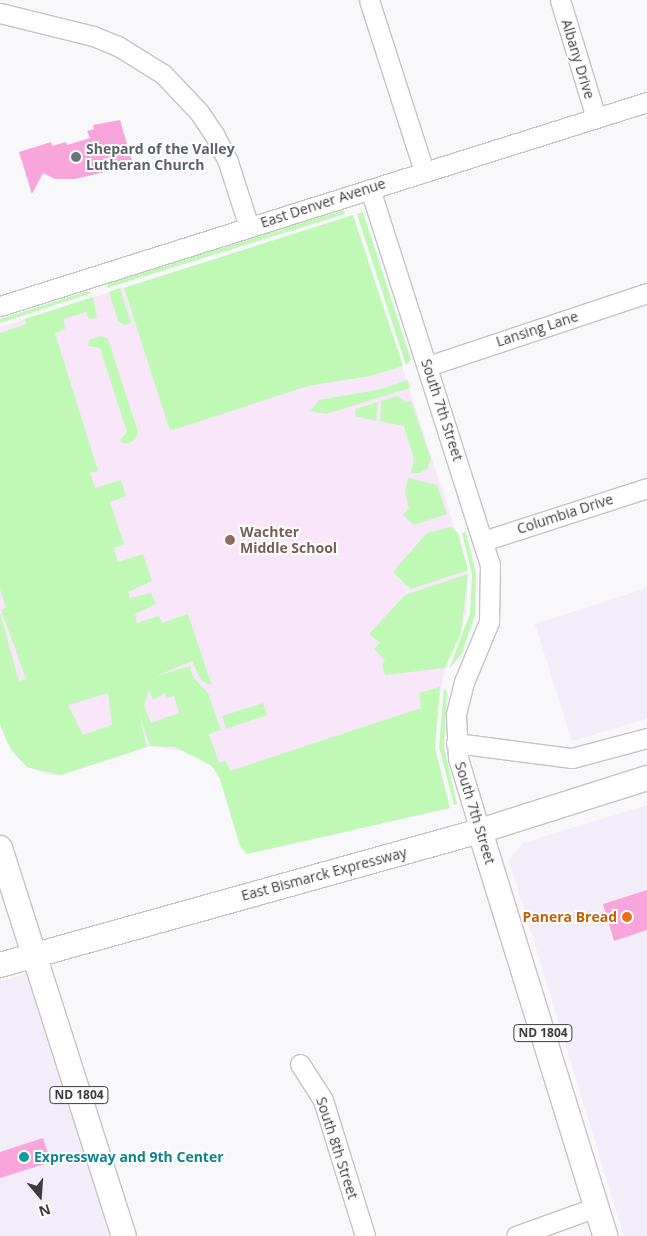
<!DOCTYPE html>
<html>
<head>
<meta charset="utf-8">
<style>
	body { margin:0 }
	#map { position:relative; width:647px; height:1236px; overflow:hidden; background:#f8f7fa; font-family:"Open Sans",sans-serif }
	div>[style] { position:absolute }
	.built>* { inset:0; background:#f2edf8 }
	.education>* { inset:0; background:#f8e7f9 }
	.green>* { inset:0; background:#c0f8b6 }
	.building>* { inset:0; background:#f8a5dc }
	.roads { filter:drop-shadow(1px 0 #c5c3c6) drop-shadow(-1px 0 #c5c3c6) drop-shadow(0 1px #c5c3c6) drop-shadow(0 -1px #c5c3c6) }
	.minor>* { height:19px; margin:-9.5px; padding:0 9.5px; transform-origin:9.5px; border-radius:9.5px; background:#fff }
	.major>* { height:24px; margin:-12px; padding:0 12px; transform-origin:12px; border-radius:12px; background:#fff }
	.dots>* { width:14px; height:14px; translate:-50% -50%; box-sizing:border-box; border:2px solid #fff; border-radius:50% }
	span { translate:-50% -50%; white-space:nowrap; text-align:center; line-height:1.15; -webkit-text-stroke:4px #fff; paint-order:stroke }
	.shield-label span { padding:1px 4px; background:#fff; border:1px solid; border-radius:4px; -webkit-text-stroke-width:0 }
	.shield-label { font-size:12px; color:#3d3d3e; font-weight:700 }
	.street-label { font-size:14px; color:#3d3d3e }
	.worship-label { font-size:14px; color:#5b616d; font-weight:700 }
	.left { translate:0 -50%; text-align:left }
	.education-label { font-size:14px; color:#785e54; font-weight:700 }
	.food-label { font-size:14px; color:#c56008; font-weight:700 }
	.right { translate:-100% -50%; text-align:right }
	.culture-label { font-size:14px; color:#0d838f; font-weight:700 }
	.north { position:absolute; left:15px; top:1171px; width:50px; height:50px; -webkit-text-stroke:4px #fff; paint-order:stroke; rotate:162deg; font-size:14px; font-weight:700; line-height:20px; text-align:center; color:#3d3d3e }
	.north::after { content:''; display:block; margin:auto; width:18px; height:22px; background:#3d3d3e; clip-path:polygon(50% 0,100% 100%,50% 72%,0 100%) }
</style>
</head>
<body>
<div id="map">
	<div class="built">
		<i style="clip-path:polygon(647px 588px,647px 719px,572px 741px,535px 624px)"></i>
		<i style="clip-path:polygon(647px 805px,647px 1236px,624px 1236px,509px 860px,523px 843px)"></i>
		<i style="clip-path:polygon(28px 973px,114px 1236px,0 1236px,0 982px)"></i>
	</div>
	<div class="education">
		<i style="clip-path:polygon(353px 215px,468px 570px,466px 613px,445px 668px,434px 727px,438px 768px,450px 808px,247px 854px,240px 846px,220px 779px,212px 766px,189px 752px,150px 746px,61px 775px,49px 775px,27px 767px,5px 739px,0 724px,0 327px)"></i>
	</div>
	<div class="green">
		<i style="clip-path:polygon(343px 210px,345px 214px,107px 288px,108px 284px)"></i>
		<i style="clip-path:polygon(363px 212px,411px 360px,406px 365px,357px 214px)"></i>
		<i style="clip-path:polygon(353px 215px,403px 366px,370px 376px,308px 386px,170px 431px,124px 288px)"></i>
		<i style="clip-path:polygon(120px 288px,131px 323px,125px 325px,118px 321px,109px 292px)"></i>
		<i style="clip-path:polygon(88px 291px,92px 293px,0 323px,0 319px)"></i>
		<i style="clip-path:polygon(evenodd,93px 297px,97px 318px,89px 319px,86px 312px,64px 319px,65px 329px,55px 333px,98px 471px,90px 473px,93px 481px,95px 488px,121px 480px,126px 496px,110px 502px,124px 544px,114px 548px,118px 562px,143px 554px,152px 581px,128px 592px,130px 598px,151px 593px,156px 604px,135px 614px,137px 623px,159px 616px,162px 623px,188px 614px,212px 686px,201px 680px,192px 661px,154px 677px,190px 666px,193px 677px,208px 693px,221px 730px,209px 734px,219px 763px,226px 761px,230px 771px,421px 708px,419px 693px,440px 687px,435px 748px,450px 808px,247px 854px,240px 846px,220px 779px,212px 766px,175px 747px,150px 746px,139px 714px,147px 747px,61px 775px,27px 767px,11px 750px,0 724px,0 613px,19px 681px,26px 679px,1px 610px,6px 608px,0 589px,0 333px,26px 324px,25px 319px,93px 297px,149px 690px,153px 700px,165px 693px,167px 698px,174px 696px,179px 713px,151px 723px,144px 705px,149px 690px,93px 297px,108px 693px,112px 725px,83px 735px,68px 705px,108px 693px)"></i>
		<i style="clip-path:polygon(101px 336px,108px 339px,138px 432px,135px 440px,126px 444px,119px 441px,127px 432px,100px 348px,88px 346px,89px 340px)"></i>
		<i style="clip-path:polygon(408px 380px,410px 388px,326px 414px,310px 411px,319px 400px,377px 390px)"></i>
		<i style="clip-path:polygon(398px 396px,405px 402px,411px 401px,431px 459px,428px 468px,420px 473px,411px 473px,414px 459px,404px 426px,380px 421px,381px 401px)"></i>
		<i style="clip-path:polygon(378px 402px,376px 421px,355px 416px,356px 409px)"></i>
		<i style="clip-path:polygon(408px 478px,437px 485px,447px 514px,414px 525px,403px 515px,409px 508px,405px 493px)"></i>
		<i style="clip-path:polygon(451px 527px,458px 533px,468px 570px,411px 589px,394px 573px,397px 567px,427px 533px)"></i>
		<i style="clip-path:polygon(466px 532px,476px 574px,475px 615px,462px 653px,449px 669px,470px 614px,472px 575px,462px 533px)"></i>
		<i style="clip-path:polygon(468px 574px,461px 633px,445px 668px,385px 675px,382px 664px,385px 660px,374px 649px,380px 643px,369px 634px,405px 595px)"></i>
		<i style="clip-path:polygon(444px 688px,447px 692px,444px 747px,457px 804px,454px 805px,439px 747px)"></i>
		<i style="clip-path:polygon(263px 703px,267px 715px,226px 729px,222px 716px)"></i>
	</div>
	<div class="building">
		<i style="clip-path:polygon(120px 120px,132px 161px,121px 165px,122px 168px,75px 179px,55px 179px,43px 173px,32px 194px,19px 152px,51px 142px,52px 146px,66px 142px,67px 145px,90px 138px,87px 131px,94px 129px,93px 125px)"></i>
		<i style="clip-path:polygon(647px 890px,647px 930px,614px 941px,603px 904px)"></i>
		<i style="clip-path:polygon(43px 1138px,51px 1162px,0 1178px,0 1152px)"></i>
	</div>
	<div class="roads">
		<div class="minor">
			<i style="left:369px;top:0;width:180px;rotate:72.2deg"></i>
			<i style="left:560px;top:0;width:123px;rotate:73deg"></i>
			<i style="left:0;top:13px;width:96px;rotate:13.9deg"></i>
			<i style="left:93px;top:36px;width:27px;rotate:22deg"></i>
			<i style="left:118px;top:46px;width:53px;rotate:31.9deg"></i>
			<i style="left:163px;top:74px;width:52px;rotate:46.5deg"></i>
			<i style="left:199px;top:112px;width:27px;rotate:56deg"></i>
			<i style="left:214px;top:134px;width:31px;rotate:63deg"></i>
			<i style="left:228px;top:162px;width:68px;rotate:72.1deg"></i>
			<i style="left:370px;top:189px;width:394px;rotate:72.3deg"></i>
			<i style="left:490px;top:564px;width:58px;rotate:91deg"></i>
			<i style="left:489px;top:622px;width:65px;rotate:112.6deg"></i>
			<i style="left:464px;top:682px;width:34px;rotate:104deg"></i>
			<i style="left:456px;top:715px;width:43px;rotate:87.3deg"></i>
			<i style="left:458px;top:758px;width:76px;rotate:73.2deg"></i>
			<i style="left:0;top:306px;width:678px;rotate:-17.5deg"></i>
			<i style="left:428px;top:366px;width:231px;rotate:-18.4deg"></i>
			<i style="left:483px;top:541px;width:172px;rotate:-17.9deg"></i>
			<i style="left:456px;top:743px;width:117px;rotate:7.4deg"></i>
			<i style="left:572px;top:758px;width:78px;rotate:-14.9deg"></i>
			<i style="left:300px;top:1064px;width:43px;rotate:57.4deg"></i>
			<i style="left:323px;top:1100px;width:142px;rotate:72.8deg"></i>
			<i style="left:516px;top:1236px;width:85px;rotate:-19.9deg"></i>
		</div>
		<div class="major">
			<i style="left:480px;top:831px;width:424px;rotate:72.8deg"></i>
			<i style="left:0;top:848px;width:407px;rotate:72.3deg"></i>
			<i style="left:0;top:965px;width:498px;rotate:-15.6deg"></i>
			<i style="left:480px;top:831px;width:175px;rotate:-17.6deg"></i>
		</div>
	</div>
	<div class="dots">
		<i style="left:76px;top:157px;background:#6b7280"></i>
		<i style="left:230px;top:540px;background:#8d6e63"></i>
		<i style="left:627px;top:917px;background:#e8710a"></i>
		<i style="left:24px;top:1157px;background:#0f9aa8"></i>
	</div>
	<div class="shield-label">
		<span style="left:543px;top:1033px">ND 1804</span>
		<span style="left:79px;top:1095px">ND 1804</span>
	</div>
	<div class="street-label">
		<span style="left:578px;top:59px;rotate:73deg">Albany Drive</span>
		<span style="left:323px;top:203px;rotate:-18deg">East Denver Avenue</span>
		<span style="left:537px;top:329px;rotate:-18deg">Lansing Lane</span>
		<span style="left:442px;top:410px;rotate:72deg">South 7th Street</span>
		<span style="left:565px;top:514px;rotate:-18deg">Columbia Drive</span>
		<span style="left:475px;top:813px;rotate:73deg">South 7th Street</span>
		<span style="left:324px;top:874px;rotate:-15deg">East Bismarck Expressway</span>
		<span style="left:337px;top:1148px;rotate:72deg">South 8th Street</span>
	</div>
	<div class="worship-label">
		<span class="left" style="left:86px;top:157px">Shepard of the Valley<br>Lutheran Church</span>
	</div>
	<div class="education-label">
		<span class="left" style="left:240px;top:540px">Wachter<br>Middle School</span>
	</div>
	<div class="food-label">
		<span class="right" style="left:617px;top:917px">Panera Bread</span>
	</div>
	<div class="culture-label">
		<span class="left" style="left:34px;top:1157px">Expressway and 9th Center</span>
	</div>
	<div class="north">N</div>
</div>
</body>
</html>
